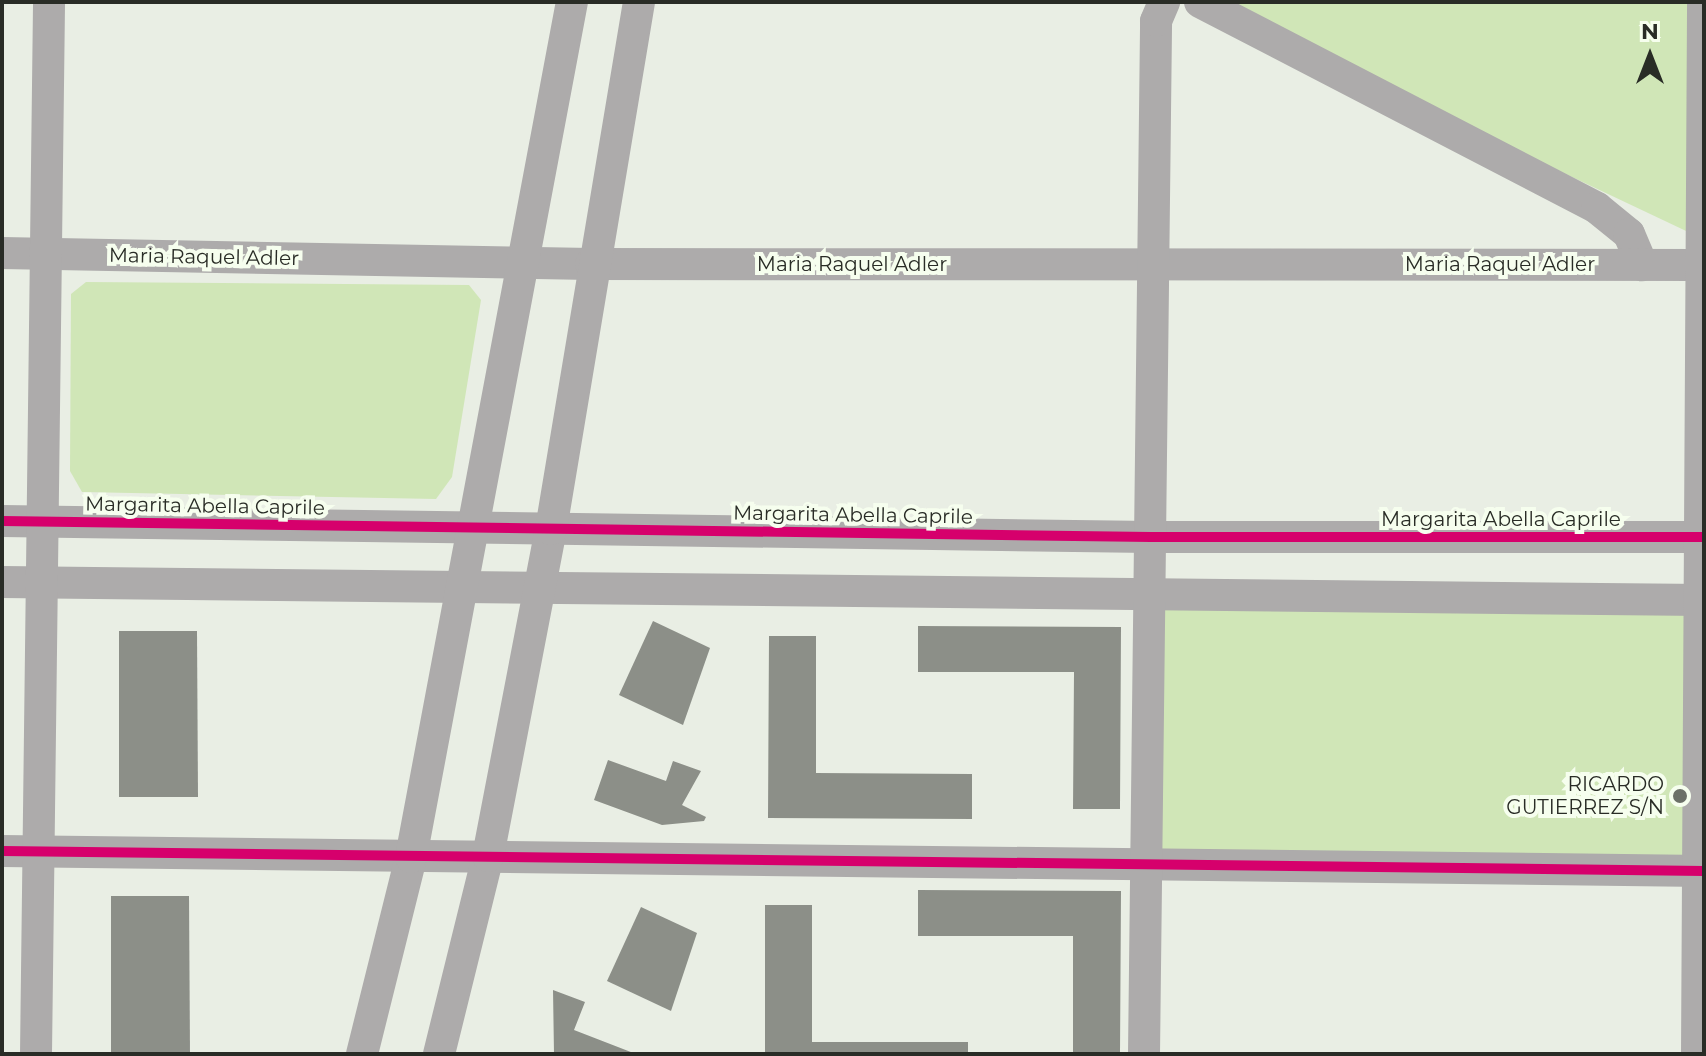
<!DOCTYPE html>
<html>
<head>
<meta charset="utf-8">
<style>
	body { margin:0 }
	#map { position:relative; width:1706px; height:1056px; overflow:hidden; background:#e9eee4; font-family:Montserrat,sans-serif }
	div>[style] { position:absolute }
	.green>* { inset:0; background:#d0e6b7 }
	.building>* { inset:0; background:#8c8f88 }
	.street>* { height:32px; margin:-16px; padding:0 16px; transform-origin:16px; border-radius:16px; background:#adabab }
	.cycleway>* { height:10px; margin:-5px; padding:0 5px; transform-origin:5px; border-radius:5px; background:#d6006c }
	.dots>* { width:22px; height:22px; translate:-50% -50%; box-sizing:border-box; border:4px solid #f6feee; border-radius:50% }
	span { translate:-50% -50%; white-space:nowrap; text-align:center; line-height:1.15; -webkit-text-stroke:8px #f6feee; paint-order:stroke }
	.street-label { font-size:20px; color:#292c26 }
	.poi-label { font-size:20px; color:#292c26 }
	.right { translate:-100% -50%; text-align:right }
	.frame { position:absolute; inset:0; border:4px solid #292c26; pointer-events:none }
	.north { position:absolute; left:1610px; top:16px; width:80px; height:80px; -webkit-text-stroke:6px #f6feee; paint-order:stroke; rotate:0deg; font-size:22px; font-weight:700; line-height:32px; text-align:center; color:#292c26 }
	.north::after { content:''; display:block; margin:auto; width:28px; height:36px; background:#292c26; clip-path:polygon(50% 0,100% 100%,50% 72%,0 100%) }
</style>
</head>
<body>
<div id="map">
	<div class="green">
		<i style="clip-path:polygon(1202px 2px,1704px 2px,1703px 239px)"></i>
		<i style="clip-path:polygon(86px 282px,469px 285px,481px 300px,452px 477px,436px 499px,82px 492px,70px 471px,71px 294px)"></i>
		<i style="clip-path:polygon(1149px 596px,1701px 600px,1699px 871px,1147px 866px)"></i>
	</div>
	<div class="building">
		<i style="clip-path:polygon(653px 621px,710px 648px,683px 725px,619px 695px)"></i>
		<i style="clip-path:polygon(918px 626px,1121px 627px,1120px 809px,1073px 809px,1074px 672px,918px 672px)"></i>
		<i style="clip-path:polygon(119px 631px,197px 631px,198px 797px,119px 797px)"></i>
		<i style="clip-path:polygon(769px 636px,816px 636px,816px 773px,972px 774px,972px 819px,768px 818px)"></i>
		<i style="clip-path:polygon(608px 760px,666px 781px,673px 761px,701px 771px,682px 805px,706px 817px,704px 821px,662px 825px,594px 800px)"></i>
		<i style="clip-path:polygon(918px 890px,1121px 891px,1120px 1054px,1073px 1054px,1073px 936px,918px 936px)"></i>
		<i style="clip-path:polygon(111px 896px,189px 896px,190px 1054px,111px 1054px)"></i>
		<i style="clip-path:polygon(765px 905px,812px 905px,812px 1042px,968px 1042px,968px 1054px,765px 1054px)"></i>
		<i style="clip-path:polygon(641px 907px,697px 933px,671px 1011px,607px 981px)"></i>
		<i style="clip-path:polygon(553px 990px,585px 1002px,574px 1030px,636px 1054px,554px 1054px)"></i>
	</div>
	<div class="street">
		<i style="left:1200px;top:2px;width:447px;rotate:27.4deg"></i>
		<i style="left:1597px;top:208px;width:41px;rotate:39.1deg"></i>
		<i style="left:1629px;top:234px;width:34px;rotate:67deg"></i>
		<i style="left:2px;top:253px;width:589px;rotate:1.07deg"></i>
		<i style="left:591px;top:264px;width:1113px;rotate:0.05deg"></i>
		<i style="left:2px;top:521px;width:1149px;rotate:0.8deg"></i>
		<i style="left:1151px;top:537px;width:553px"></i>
		<i style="left:2px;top:582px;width:1702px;rotate:0.61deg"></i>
		<i style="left:2px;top:851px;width:1702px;rotate:0.67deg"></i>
		<i style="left:36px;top:1054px;width:1052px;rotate:-89.29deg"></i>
		<i style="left:362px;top:1054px;width:203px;rotate:-76deg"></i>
		<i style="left:411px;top:857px;width:870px;rotate:-79.34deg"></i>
		<i style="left:439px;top:1054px;width:204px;rotate:-76.1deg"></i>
		<i style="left:488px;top:856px;width:333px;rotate:-79.1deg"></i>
		<i style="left:551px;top:529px;width:534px;rotate:-80.52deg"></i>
		<i style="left:1144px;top:1054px;width:1033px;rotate:-89.33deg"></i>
		<i style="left:1156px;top:21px;width:21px;rotate:-67deg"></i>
		<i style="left:1697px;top:1054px;width:1052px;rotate:-89.67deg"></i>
	</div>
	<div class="cycleway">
		<i style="left:2px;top:521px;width:1149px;rotate:0.8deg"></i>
		<i style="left:1151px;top:537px;width:553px"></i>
		<i style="left:2px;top:851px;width:1702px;rotate:0.67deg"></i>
	</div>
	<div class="dots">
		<i style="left:1680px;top:796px;background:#6c7068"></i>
	</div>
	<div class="street-label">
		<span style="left:204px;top:257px;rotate:1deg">Maria Raquel Adler</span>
		<span style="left:852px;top:264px">Maria Raquel Adler</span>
		<span style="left:1500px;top:264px">Maria Raquel Adler</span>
		<span style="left:205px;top:506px;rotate:1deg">Margarita Abella Caprile</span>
		<span style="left:853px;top:515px;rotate:1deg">Margarita Abella Caprile</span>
		<span style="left:1501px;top:519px">Margarita Abella Caprile</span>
	</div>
	<div class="poi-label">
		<span class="right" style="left:1664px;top:796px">RICARDO<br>GUTIERREZ S/N</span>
	</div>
	<div class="frame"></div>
	<div class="north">N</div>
</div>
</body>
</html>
